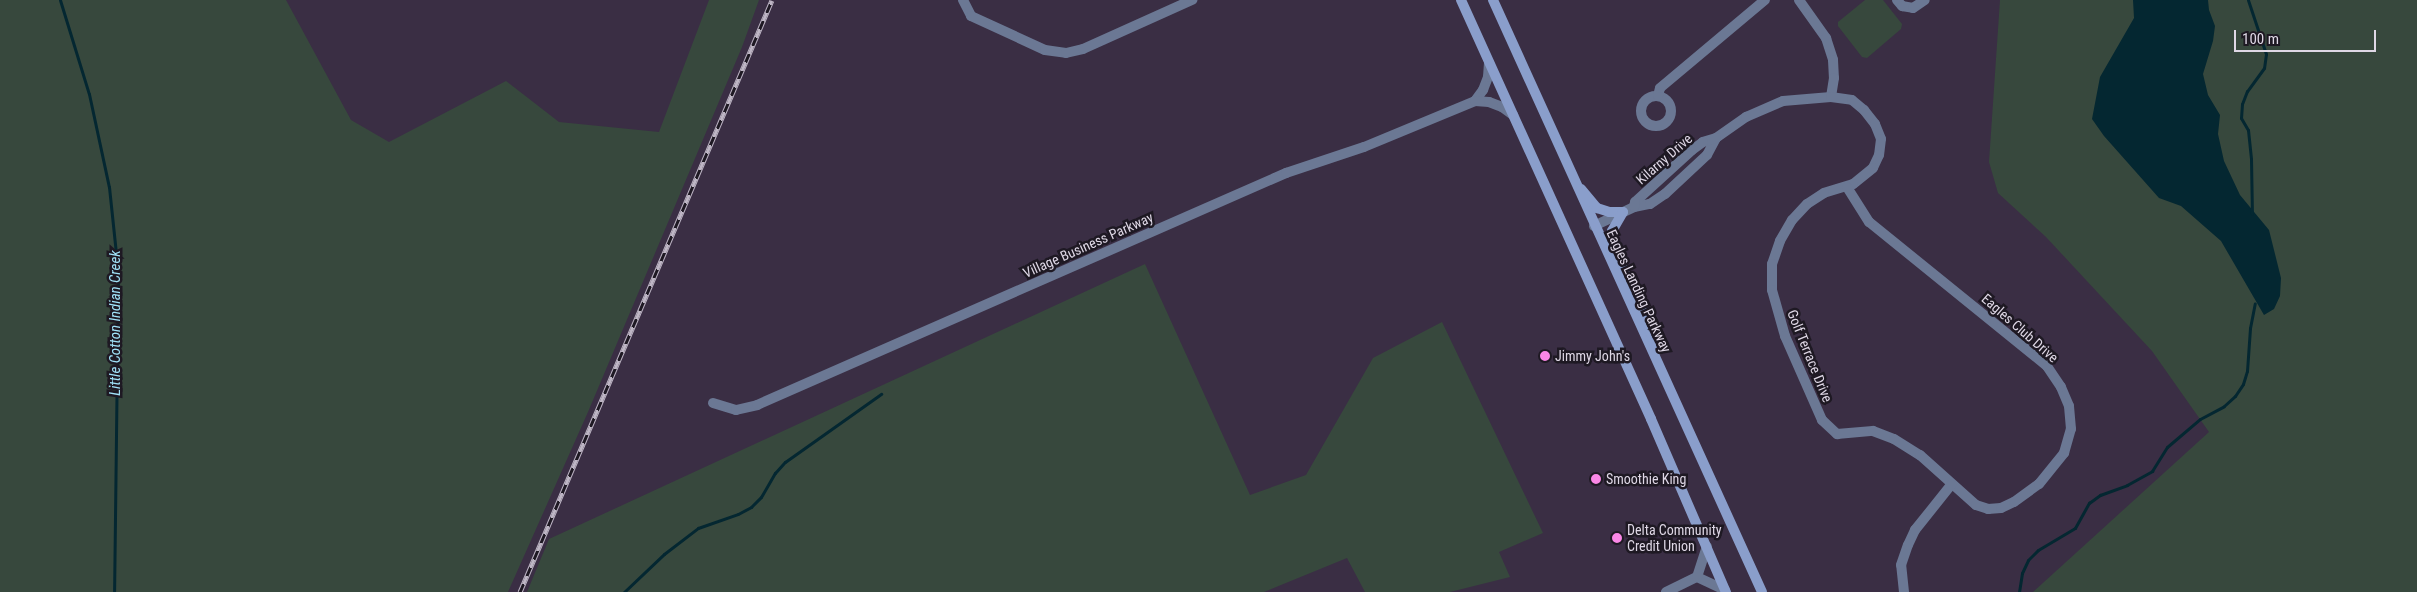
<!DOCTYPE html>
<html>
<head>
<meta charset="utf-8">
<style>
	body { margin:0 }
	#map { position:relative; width:2417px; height:592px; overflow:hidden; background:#3a2e44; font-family:"Roboto Condensed",sans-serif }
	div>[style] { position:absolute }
	.green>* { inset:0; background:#37483d }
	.water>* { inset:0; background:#042731 }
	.stream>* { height:3px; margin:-1.5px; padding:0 1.5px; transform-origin:1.5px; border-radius:1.5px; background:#042731 }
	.street>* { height:10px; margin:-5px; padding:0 5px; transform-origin:5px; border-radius:5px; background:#6b7894 }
	.street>.ring { margin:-5px; padding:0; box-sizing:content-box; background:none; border:10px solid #6b7894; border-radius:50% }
	.secondary>* { height:10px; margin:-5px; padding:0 5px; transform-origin:5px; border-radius:5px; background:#8a9ecb }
	.rail>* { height:5px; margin-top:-2.5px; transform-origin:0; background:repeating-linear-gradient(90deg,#1e1923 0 9px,#beb6c5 0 18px); box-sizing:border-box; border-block:1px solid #beb6c5 }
	.dots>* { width:14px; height:14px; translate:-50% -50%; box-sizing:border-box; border:2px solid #1e1923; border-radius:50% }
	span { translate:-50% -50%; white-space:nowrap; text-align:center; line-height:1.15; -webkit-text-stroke:5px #1e1923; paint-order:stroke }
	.street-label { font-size:14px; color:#dfd8e6 }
	.poi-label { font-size:14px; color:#dfd8e6 }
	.left { translate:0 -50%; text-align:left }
	.water-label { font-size:15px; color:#a0e2f8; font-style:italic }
	.scale { position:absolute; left:2234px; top:30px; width:142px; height:22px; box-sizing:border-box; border:2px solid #dfd8e6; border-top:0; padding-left:6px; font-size:15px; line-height:18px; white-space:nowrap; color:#dfd8e6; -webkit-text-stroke:4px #1e1923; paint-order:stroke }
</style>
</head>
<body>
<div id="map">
	<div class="green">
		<i style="clip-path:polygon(0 0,286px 0,351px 120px,389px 142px,506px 81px,559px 122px,659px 132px,709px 0,759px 0,742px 47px,588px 412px,508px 592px,0 592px)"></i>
		<i style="clip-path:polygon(1865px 0,1883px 0,1902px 24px,1901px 29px,1867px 58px,1862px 57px,1838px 26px,1838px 22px)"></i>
		<i style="clip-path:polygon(2000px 0,2417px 0,2417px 592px,2033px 592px,2209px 432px,2152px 351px,2046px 237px,1998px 193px,1989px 162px)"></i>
		<i style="clip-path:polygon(1145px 264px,1250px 495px,1306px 475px,1373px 358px,1442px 322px,1543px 533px,1499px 552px,1510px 577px,1450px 592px,1365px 592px,1347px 558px,1264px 592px,527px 592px,549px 539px)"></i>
	</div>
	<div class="water">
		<i style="clip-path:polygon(2133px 0,2208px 0,2209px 10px,2215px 26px,2213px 41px,2203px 74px,2208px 95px,2220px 115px,2218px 134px,2224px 161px,2240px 195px,2269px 230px,2281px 278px,2280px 296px,2274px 309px,2264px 315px,2221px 241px,2181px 206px,2159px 198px,2104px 136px,2092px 119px,2100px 77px,2134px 18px)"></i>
	</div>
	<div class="stream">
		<i style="left:60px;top:0;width:98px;rotate:72.9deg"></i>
		<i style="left:89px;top:94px;width:95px;rotate:77.9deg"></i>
		<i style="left:109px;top:187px;width:85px;rotate:84deg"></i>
		<i style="left:118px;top:272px;width:320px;rotate:90.7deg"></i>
		<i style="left:2248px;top:0;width:57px;rotate:71.6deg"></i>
		<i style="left:2266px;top:54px;width:14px;rotate:98deg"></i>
		<i style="left:2264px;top:68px;width:29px;rotate:126deg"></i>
		<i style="left:2247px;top:91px;width:14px;rotate:111deg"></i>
		<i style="left:2242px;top:104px;width:14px;rotate:94deg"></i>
		<i style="left:2241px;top:118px;width:14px;rotate:60deg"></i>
		<i style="left:2248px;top:130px;width:29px;rotate:84deg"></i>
		<i style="left:2251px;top:159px;width:55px;rotate:89deg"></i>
		<i style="left:624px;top:592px;width:55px;rotate:-43.5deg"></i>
		<i style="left:664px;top:554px;width:43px;rotate:-37.4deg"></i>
		<i style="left:698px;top:528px;width:42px;rotate:-19.3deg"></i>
		<i style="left:738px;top:514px;width:15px;rotate:-28deg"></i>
		<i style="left:751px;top:507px;width:14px;rotate:-45deg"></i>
		<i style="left:761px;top:497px;width:28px;rotate:-60deg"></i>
		<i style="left:775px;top:473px;width:15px;rotate:-48deg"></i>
		<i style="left:785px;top:462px;width:118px;rotate:-35.3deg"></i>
		<i style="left:2019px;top:592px;width:19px;rotate:-81deg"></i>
		<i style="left:2022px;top:573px;width:14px;rotate:-65deg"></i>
		<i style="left:2028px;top:560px;width:14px;rotate:-45deg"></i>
		<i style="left:2038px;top:550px;width:43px;rotate:-30.7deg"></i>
		<i style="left:2075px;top:528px;width:29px;rotate:-61deg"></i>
		<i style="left:2089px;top:503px;width:14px;rotate:-36deg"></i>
		<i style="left:2100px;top:495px;width:29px;rotate:-20deg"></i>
		<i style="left:2127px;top:485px;width:29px;rotate:-29deg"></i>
		<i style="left:2152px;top:471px;width:28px;rotate:-58deg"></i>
		<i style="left:2167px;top:447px;width:43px;rotate:-40.3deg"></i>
		<i style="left:2200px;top:419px;width:27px;rotate:-28deg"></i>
		<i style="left:2224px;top:406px;width:15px;rotate:-42deg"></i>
		<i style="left:2235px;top:396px;width:14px;rotate:-56deg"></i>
		<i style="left:2243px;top:384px;width:14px;rotate:-73deg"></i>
		<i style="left:2247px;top:371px;width:43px;rotate:-86deg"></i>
		<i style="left:2250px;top:328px;width:25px;rotate:-79deg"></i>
	</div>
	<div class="street">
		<i style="left:963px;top:0;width:18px;rotate:63deg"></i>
		<i style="left:971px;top:16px;width:81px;rotate:24.7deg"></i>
		<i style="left:1045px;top:50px;width:21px;rotate:8deg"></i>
		<i style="left:1066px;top:53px;width:17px;rotate:-13deg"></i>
		<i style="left:1083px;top:49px;width:120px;rotate:-24.2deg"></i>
		<i style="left:1799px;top:0;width:47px;rotate:54.6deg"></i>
		<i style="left:1826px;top:38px;width:23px;rotate:72deg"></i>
		<i style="left:1833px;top:60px;width:18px;rotate:87deg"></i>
		<i style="left:1834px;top:78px;width:19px;rotate:99deg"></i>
		<i style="left:1897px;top:0;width:8px;rotate:50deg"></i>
		<i style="left:1902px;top:6px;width:11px;rotate:10deg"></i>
		<i style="left:1913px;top:8px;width:14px;rotate:-34deg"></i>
		<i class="ring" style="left:1641px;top:96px;width:20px;height:20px"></i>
		<i style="left:1658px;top:96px;width:8px;rotate:-76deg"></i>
		<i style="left:1660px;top:88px;width:137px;rotate:-40deg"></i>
		<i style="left:1475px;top:101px;width:14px;rotate:-54deg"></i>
		<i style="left:1483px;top:90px;width:14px;rotate:-69deg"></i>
		<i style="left:1488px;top:77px;width:14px;rotate:-86deg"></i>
		<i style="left:1716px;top:138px;width:37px;rotate:-35deg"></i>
		<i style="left:1746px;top:117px;width:40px;rotate:-23.4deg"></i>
		<i style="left:1783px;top:101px;width:48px;rotate:-4.8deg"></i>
		<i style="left:1831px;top:97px;width:21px;rotate:8deg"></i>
		<i style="left:1852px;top:100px;width:16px;rotate:40deg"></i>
		<i style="left:1864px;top:110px;width:18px;rotate:52deg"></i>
		<i style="left:1875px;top:124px;width:16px;rotate:68deg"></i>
		<i style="left:1881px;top:139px;width:16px;rotate:97deg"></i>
		<i style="left:1879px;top:155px;width:14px;rotate:115deg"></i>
		<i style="left:1873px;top:168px;width:26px;rotate:141deg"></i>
		<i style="left:1853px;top:184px;width:30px;rotate:163deg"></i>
		<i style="left:1824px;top:193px;width:20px;rotate:147deg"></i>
		<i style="left:1807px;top:204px;width:22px;rotate:133deg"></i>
		<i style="left:1792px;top:220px;width:24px;rotate:120deg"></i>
		<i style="left:1780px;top:241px;width:24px;rotate:109deg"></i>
		<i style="left:1772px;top:264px;width:26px;rotate:90deg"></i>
		<i style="left:1772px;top:290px;width:48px;rotate:74.2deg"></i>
		<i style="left:1785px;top:336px;width:92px;rotate:66.2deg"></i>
		<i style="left:1822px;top:420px;width:21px;rotate:43deg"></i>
		<i style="left:1837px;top:434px;width:36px;rotate:-5deg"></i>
		<i style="left:1873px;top:431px;width:22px;rotate:21deg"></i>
		<i style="left:1894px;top:439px;width:31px;rotate:32deg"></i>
		<i style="left:1920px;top:455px;width:75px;rotate:41.8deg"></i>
		<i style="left:1976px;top:505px;width:13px;rotate:18deg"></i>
		<i style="left:1988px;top:509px;width:13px;rotate:-4deg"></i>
		<i style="left:2001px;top:508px;width:14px;rotate:-25deg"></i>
		<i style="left:2014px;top:502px;width:31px;rotate:-36deg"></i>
		<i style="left:2039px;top:484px;width:40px;rotate:-51deg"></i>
		<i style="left:2064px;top:453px;width:25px;rotate:-74deg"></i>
		<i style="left:2071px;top:429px;width:23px;rotate:-95deg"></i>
		<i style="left:2069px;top:406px;width:21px;rotate:-113deg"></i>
		<i style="left:2061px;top:387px;width:25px;rotate:-124deg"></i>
		<i style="left:2047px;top:366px;width:229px;rotate:-141deg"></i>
		<i style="left:1869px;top:222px;width:41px;rotate:-122.2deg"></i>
		<i style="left:1594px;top:226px;width:44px;rotate:-25.4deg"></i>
		<i style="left:1634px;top:207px;width:16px;rotate:-11deg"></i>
		<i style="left:1650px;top:204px;width:18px;rotate:-34deg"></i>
		<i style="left:1665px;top:194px;width:57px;rotate:-42.9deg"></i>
		<i style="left:1707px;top:155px;width:19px;rotate:-62deg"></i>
		<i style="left:1716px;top:138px;width:14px;rotate:163deg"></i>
		<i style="left:1703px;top:142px;width:14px;rotate:144deg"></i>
		<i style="left:1692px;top:150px;width:77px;rotate:137.6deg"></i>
		<i style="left:1635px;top:202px;width:5px;rotate:101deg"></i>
		<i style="left:713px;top:403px;width:24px;rotate:17deg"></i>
		<i style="left:736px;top:410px;width:22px;rotate:-13deg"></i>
		<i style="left:757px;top:405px;width:578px;rotate:-23.68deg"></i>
		<i style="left:1286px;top:173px;width:82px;rotate:-18.4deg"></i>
		<i style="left:1364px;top:147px;width:120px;rotate:-22.5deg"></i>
		<i style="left:1475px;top:101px;width:14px;rotate:4deg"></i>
		<i style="left:1489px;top:102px;width:14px;rotate:21deg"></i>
		<i style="left:1502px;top:107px;width:14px;rotate:36deg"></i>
		<i style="left:1697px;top:577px;width:31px;rotate:25deg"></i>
		<i style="left:1666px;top:592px;width:34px;rotate:-26deg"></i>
		<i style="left:1697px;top:577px;width:32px;rotate:-72deg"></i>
		<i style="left:1904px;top:592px;width:27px;rotate:-96deg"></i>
		<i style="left:1901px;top:565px;width:21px;rotate:-71deg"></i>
		<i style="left:1908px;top:545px;width:17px;rotate:-65deg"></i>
		<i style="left:1915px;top:530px;width:58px;rotate:-51.3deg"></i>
	</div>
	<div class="secondary">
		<i style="left:1461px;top:0;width:460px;rotate:65.6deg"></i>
		<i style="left:1651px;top:419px;width:189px;rotate:66.6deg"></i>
		<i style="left:1493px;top:0;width:650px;rotate:65.56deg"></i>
		<i style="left:1581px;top:189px;width:25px;rotate:50deg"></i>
		<i style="left:1597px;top:208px;width:13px;rotate:18deg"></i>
		<i style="left:1609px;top:212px;width:14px"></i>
		<i style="left:1623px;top:212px;width:22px;rotate:120deg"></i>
		<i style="left:1612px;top:231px;width:11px;rotate:95deg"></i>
		<i style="left:1611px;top:242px;width:92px;rotate:65.7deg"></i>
		<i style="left:1649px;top:326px;width:18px;rotate:74deg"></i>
	</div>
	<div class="rail">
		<i style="left:520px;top:592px;width:643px;rotate:-66.94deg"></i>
	</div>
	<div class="dots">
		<i style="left:1545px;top:356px;background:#fa87e6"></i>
		<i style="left:1596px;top:479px;background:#fa87e6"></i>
		<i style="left:1617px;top:538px;background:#fa87e6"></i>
	</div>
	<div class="street-label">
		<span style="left:1664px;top:159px;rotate:-41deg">Kilarny Drive</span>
		<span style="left:1088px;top:245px;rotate:-24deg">Village Business Parkway</span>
		<span style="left:1639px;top:291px;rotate:65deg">Eagles Landing Parkway</span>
		<span style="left:2020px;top:328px;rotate:41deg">Eagles Club Drive</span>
		<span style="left:1810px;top:356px;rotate:68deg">Golf Terrace Drive</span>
	</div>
	<div class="poi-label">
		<span class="left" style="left:1555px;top:356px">Jimmy John's</span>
		<span class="left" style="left:1606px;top:479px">Smoothie King</span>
		<span class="left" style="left:1627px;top:538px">Delta Community<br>Credit Union</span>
	</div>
	<div class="water-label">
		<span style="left:116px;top:323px;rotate:-90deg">Little Cotton Indian Creek</span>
	</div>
	<div class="scale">100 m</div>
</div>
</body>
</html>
